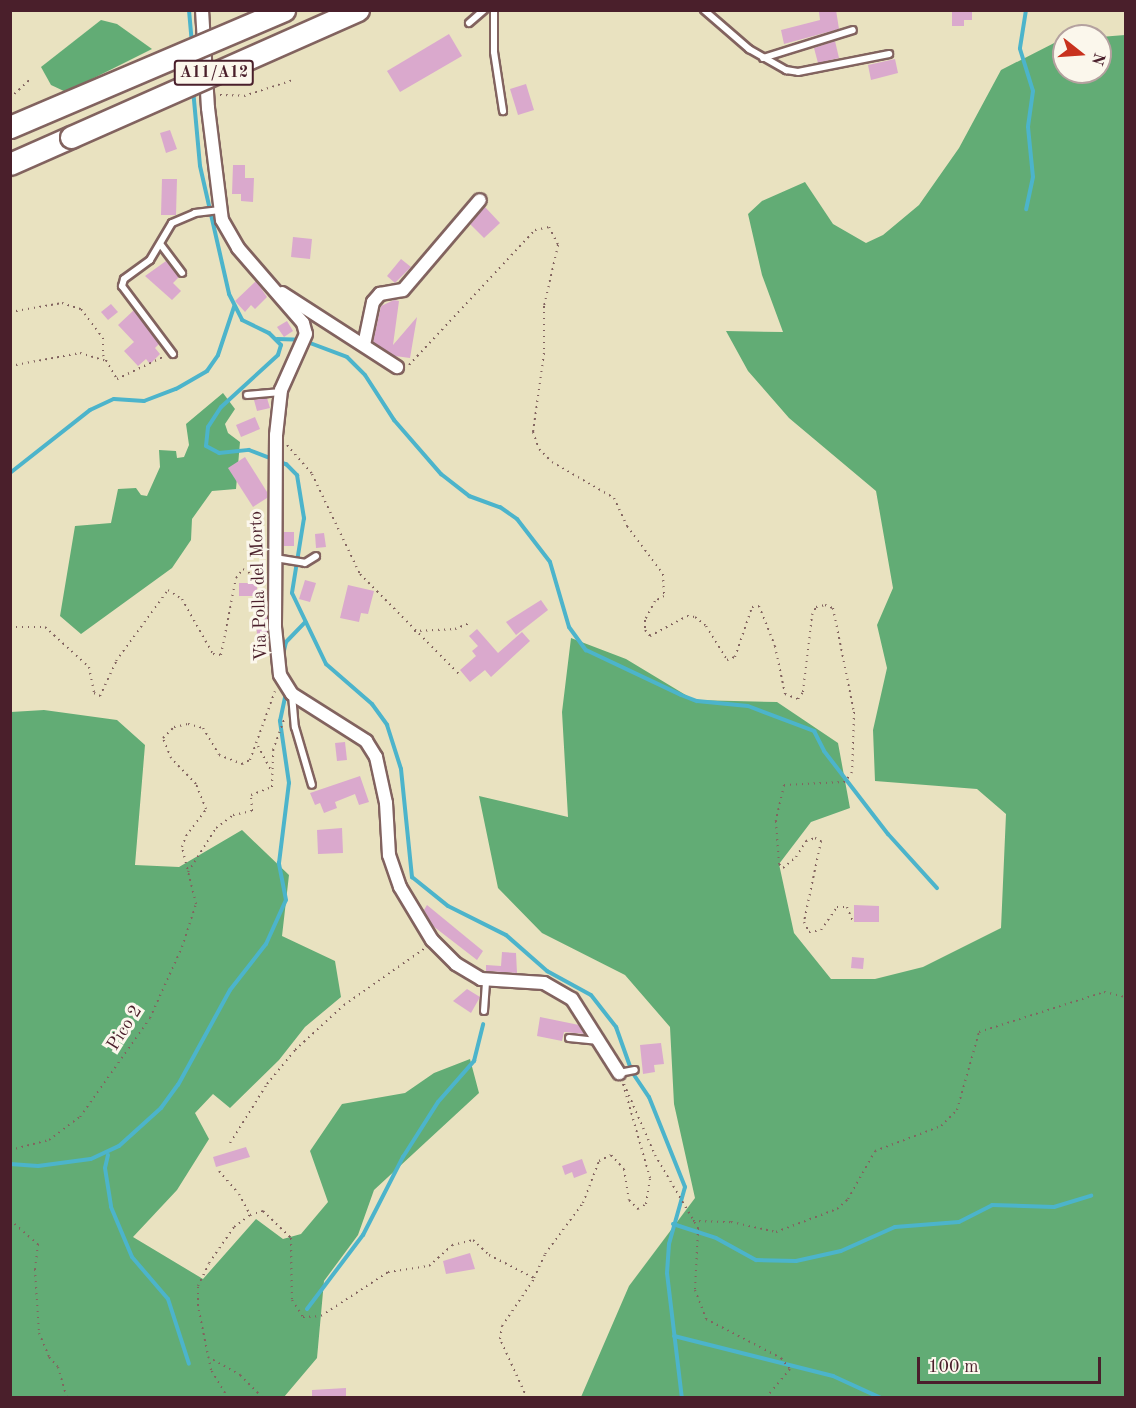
<!DOCTYPE html>
<html>
<head>
<meta charset="utf-8">
<style>
	body { margin:0 }
	#map { position:relative; width:1136px; height:1408px; overflow:hidden; background:#e9e2c0; font-family:"Old Standard TT",serif }
	div>[style] { position:absolute }
	.forest>* { inset:0; background:#62ac75 }
	.stream>* { height:4px; margin:-2px; padding:0 2px; transform-origin:2px; border-radius:2px; background:#4cb4cb }
	.building>* { inset:0; background:#daa9cd }
	.path>* { height:2px; margin-top:-1px; transform-origin:0; background:repeating-linear-gradient(90deg,#82635f 0 1.5px,transparent 0 6px) }
	.roads { filter:drop-shadow(2px 0 #82635f) drop-shadow(-2px 0 #82635f) drop-shadow(0 2px #82635f) drop-shadow(0 -2px #82635f) }
	.service>* { height:6px; margin:-3px; padding:0 3px; transform-origin:3px; border-radius:3px; background:#fff }
	.minor>* { height:12px; margin:-6px; padding:0 6px; transform-origin:6px; border-radius:6px; background:#fff }
	.motorway>* { height:21px; margin:-10.5px; padding:0 10.5px; transform-origin:10.5px; border-radius:10.5px; background:#fff }
	.bridges { filter:drop-shadow(2px 0 #82635f) drop-shadow(-2px 0 #82635f) drop-shadow(0 2px #82635f) drop-shadow(0 -2px #82635f) }
	.motorway-bridge>* { height:21px; margin:-10.5px; padding:0 10.5px; transform-origin:10.5px; border-radius:10.5px; background:#fff }
	span { translate:-50% -50%; white-space:nowrap; text-align:center; line-height:1.15; -webkit-text-stroke:6px #fbf7ec; paint-order:stroke }
	.shield-label span { padding:2px 4px; background:#fbf7ec; border:2px solid; border-radius:4px; -webkit-text-stroke-width:0 }
	.shield-label { font-size:16px; color:#4a1f2b; font-weight:700 }
	.street-label { font-size:18px; color:#4a1f2b }
	.frame { position:absolute; inset:0; border:12px solid #4a1f2b; pointer-events:none }
	.north { position:absolute; left:1052px; top:24px; width:60px; height:60px; box-sizing:border-box; background:#fbf7ec; border:2px solid #b4a19f; border-radius:50%; rotate:107deg; font-size:16px; font-weight:700; line-height:24px; text-align:center; color:#4a1f2b }
	.north::after { content:''; display:block; margin:auto; width:21px; height:27px; background:#c8321e; clip-path:polygon(50% 0,100% 100%,50% 72%,0 100%) }
	.scale { position:absolute; left:917px; top:1357px; width:184px; height:27px; box-sizing:border-box; border:3px solid #4a1f2b; border-top:0; padding-left:8px; font-size:18px; line-height:21px; white-space:nowrap; color:#4a1f2b; -webkit-text-stroke:4px #fbf7ec; paint-order:stroke }
</style>
</head>
<body>
<div id="map">
	<div class="forest">
		<i style="clip-path:polygon(101px 20px,117px 24px,152px 49px,66px 92px,51px 85px,41px 67px)"></i>
		<i style="clip-path:polygon(1125px 35px,1125px 1397px,581px 1397px,629px 1286px,695px 1198px,674px 1104px,670px 1027px,625px 975px,542px 933px,498px 888px,479px 796px,568px 817px,562px 712px,571px 638px,626px 659px,694px 700px,777px 702px,838px 743px,850px 808px,811px 822px,779px 864px,794px 933px,831px 979px,875px 979px,923px 967px,1001px 928px,1006px 814px,977px 789px,875px 781px,873px 730px,887px 668px,877px 625px,893px 588px,876px 491px,789px 418px,748px 371px,726px 331px,783px 332px,762px 275px,748px 214px,762px 201px,805px 182px,833px 224px,866px 243px,883px 235px,919px 205px,959px 148px,1001px 70px,1064px 38px,1064px 72px,1100px 72px,1100px 37px)"></i>
		<i style="clip-path:polygon(223px 393px,235px 409px,225px 424px,228px 433px,240px 442px,236px 489px,212px 491px,192px 519px,191px 540px,172px 568px,81px 634px,60px 616px,75px 526px,111px 523px,118px 489px,136px 488px,141px 495px,147px 496px,160px 467px,159px 450px,176px 451px,177px 458px,184px 457px,189px 445px,186px 424px)"></i>
		<i style="clip-path:polygon(44px 710px,117px 720px,145px 745px,135px 865px,179px 867px,242px 830px,289px 875px,282px 936px,335px 961px,341px 997px,305px 1027px,279px 1060px,230px 1108px,213px 1094px,195px 1113px,209px 1139px,177px 1190px,133px 1237px,203px 1279px,256px 1219px,283px 1239px,301px 1234px,328px 1202px,310px 1151px,342px 1104px,405px 1093px,434px 1073px,470px 1059px,479px 1093px,374px 1190px,358px 1235px,324px 1281px,317px 1358px,284px 1397px,11px 1397px,11px 712px)"></i>
	</div>
	<div class="stream">
		<i style="left:189px;top:10px;width:33px;rotate:85deg"></i>
		<i style="left:1026px;top:10px;width:39px;rotate:99deg"></i>
		<i style="left:1020px;top:49px;width:44px;rotate:72.8deg"></i>
		<i style="left:1033px;top:91px;width:36px;rotate:98deg"></i>
		<i style="left:1028px;top:127px;width:50px;rotate:84.3deg"></i>
		<i style="left:1033px;top:177px;width:33px;rotate:102deg"></i>
		<i style="left:193px;top:56px;width:20px;rotate:90deg"></i>
		<i style="left:193px;top:89px;width:77px;rotate:84.8deg"></i>
		<i style="left:200px;top:166px;width:131px;rotate:77.2deg"></i>
		<i style="left:229px;top:294px;width:29px;rotate:63deg"></i>
		<i style="left:242px;top:320px;width:30px;rotate:26deg"></i>
		<i style="left:269px;top:333px;width:17px;rotate:45deg"></i>
		<i style="left:281px;top:345px;width:10px;rotate:107deg"></i>
		<i style="left:278px;top:355px;width:77px;rotate:137.6deg"></i>
		<i style="left:221px;top:407px;width:24px;rotate:123deg"></i>
		<i style="left:208px;top:427px;width:19px;rotate:96deg"></i>
		<i style="left:206px;top:446px;width:15px;rotate:28deg"></i>
		<i style="left:219px;top:453px;width:30px;rotate:-6deg"></i>
		<i style="left:249px;top:450px;width:40px;rotate:21deg"></i>
		<i style="left:286px;top:464px;width:16px;rotate:45deg"></i>
		<i style="left:297px;top:475px;width:44px;rotate:80.8deg"></i>
		<i style="left:304px;top:518px;width:76px;rotate:99.1deg"></i>
		<i style="left:292px;top:593px;width:79px;rotate:64.4deg"></i>
		<i style="left:326px;top:664px;width:61px;rotate:41deg"></i>
		<i style="left:372px;top:704px;width:26px;rotate:54deg"></i>
		<i style="left:387px;top:725px;width:46px;rotate:72.3deg"></i>
		<i style="left:401px;top:769px;width:109px;rotate:84.2deg"></i>
		<i style="left:412px;top:877px;width:46px;rotate:38.9deg"></i>
		<i style="left:448px;top:906px;width:65px;rotate:26.6deg"></i>
		<i style="left:506px;top:935px;width:55px;rotate:41.3deg"></i>
		<i style="left:547px;top:971px;width:50px;rotate:28.6deg"></i>
		<i style="left:591px;top:995px;width:41px;rotate:52deg"></i>
		<i style="left:616px;top:1027px;width:48px;rotate:70.4deg"></i>
		<i style="left:632px;top:1072px;width:30px;rotate:56deg"></i>
		<i style="left:649px;top:1097px;width:97px;rotate:68.2deg"></i>
		<i style="left:685px;top:1187px;width:59px;rotate:105.7deg"></i>
		<i style="left:669px;top:1244px;width:29px;rotate:94deg"></i>
		<i style="left:667px;top:1273px;width:126px;rotate:83.2deg"></i>
		<i style="left:277px;top:339px;width:25px;rotate:2deg"></i>
		<i style="left:302px;top:340px;width:48px;rotate:20.7deg"></i>
		<i style="left:347px;top:357px;width:25px;rotate:45deg"></i>
		<i style="left:365px;top:375px;width:54px;rotate:57.2deg"></i>
		<i style="left:394px;top:420px;width:72px;rotate:49deg"></i>
		<i style="left:441px;top:474px;width:36px;rotate:38deg"></i>
		<i style="left:469px;top:496px;width:33px;rotate:20deg"></i>
		<i style="left:500px;top:507px;width:21px;rotate:35deg"></i>
		<i style="left:517px;top:519px;width:54px;rotate:52.5deg"></i>
		<i style="left:550px;top:562px;width:68px;rotate:73.7deg"></i>
		<i style="left:569px;top:627px;width:29px;rotate:54deg"></i>
		<i style="left:586px;top:650px;width:105px;rotate:25.3deg"></i>
		<i style="left:681px;top:695px;width:17px;rotate:21deg"></i>
		<i style="left:697px;top:701px;width:51px;rotate:5.6deg"></i>
		<i style="left:748px;top:706px;width:71px;rotate:20.7deg"></i>
		<i style="left:814px;top:731px;width:22px;rotate:63deg"></i>
		<i style="left:824px;top:751px;width:105px;rotate:52.4deg"></i>
		<i style="left:888px;top:834px;width:73px;rotate:47.8deg"></i>
		<i style="left:10px;top:473px;width:102px;rotate:-38.2deg"></i>
		<i style="left:90px;top:410px;width:26px;rotate:-25deg"></i>
		<i style="left:114px;top:399px;width:30px;rotate:4deg"></i>
		<i style="left:144px;top:401px;width:34px;rotate:-21deg"></i>
		<i style="left:176px;top:389px;width:36px;rotate:-30deg"></i>
		<i style="left:207px;top:371px;width:19px;rotate:-55deg"></i>
		<i style="left:218px;top:355px;width:51px;rotate:-71.6deg"></i>
		<i style="left:283px;top:655px;width:13px;rotate:-77deg"></i>
		<i style="left:286px;top:642px;width:28px;rotate:-46deg"></i>
		<i style="left:108px;top:1155px;width:13px;rotate:103deg"></i>
		<i style="left:105px;top:1168px;width:39px;rotate:81deg"></i>
		<i style="left:111px;top:1207px;width:54px;rotate:67.2deg"></i>
		<i style="left:132px;top:1257px;width:55px;rotate:49.4deg"></i>
		<i style="left:168px;top:1299px;width:68px;rotate:72.1deg"></i>
		<i style="left:10px;top:1164px;width:28px;rotate:4deg"></i>
		<i style="left:38px;top:1166px;width:53px;rotate:-7.5deg"></i>
		<i style="left:91px;top:1159px;width:31px;rotate:-25deg"></i>
		<i style="left:119px;top:1146px;width:57px;rotate:-42.1deg"></i>
		<i style="left:161px;top:1108px;width:29px;rotate:-54deg"></i>
		<i style="left:178px;top:1085px;width:108px;rotate:-61.3deg"></i>
		<i style="left:230px;top:990px;width:58px;rotate:-52deg"></i>
		<i style="left:266px;top:944px;width:48px;rotate:-65.6deg"></i>
		<i style="left:286px;top:900px;width:38px;rotate:-101deg"></i>
		<i style="left:279px;top:863px;width:81px;rotate:-82.9deg"></i>
		<i style="left:289px;top:783px;width:63px;rotate:-98.3deg"></i>
		<i style="left:280px;top:721px;width:30px;rotate:-78deg"></i>
		<i style="left:673px;top:1224px;width:45px;rotate:18deg"></i>
		<i style="left:716px;top:1238px;width:46px;rotate:28.8deg"></i>
		<i style="left:756px;top:1260px;width:40px;rotate:1.4deg"></i>
		<i style="left:796px;top:1261px;width:46px;rotate:-12.5deg"></i>
		<i style="left:841px;top:1251px;width:59px;rotate:-24deg"></i>
		<i style="left:895px;top:1227px;width:64px;rotate:-4.5deg"></i>
		<i style="left:959px;top:1222px;width:37px;rotate:-27deg"></i>
		<i style="left:992px;top:1205px;width:62px;rotate:1.8deg"></i>
		<i style="left:1054px;top:1207px;width:39px;rotate:-17deg"></i>
		<i style="left:307px;top:1309px;width:93px;rotate:-52.9deg"></i>
		<i style="left:363px;top:1235px;width:88px;rotate:-62.9deg"></i>
		<i style="left:403px;top:1157px;width:65px;rotate:-57.5deg"></i>
		<i style="left:438px;top:1102px;width:55px;rotate:-48.7deg"></i>
		<i style="left:474px;top:1061px;width:38px;rotate:-76deg"></i>
		<i style="left:674px;top:1336px;width:164px;rotate:14.1deg"></i>
		<i style="left:833px;top:1376px;width:53px;rotate:24.6deg"></i>
	</div>
	<div class="building">
		<i style="clip-path:polygon(836px 10px,839px 29px,784px 44px,781px 30px,820px 20px,819px 12px)"></i>
		<i style="clip-path:polygon(952px 10px,972px 10px,972px 20px,964px 20px,964px 26px,952px 26px)"></i>
		<i style="clip-path:polygon(449px 34px,462px 56px,400px 92px,387px 71px)"></i>
		<i style="clip-path:polygon(835px 41px,839px 58px,818px 63px,814px 48px)"></i>
		<i style="clip-path:polygon(895px 59px,898px 73px,871px 80px,868px 65px)"></i>
		<i style="clip-path:polygon(526px 84px,534px 110px,518px 115px,510px 89px)"></i>
		<i style="clip-path:polygon(170px 130px,177px 149px,166px 153px,160px 133px)"></i>
		<i style="clip-path:polygon(233px 165px,245px 165px,245px 178px,254px 178px,253px 202px,241px 201px,241px 194px,232px 194px)"></i>
		<i style="clip-path:polygon(162px 179px,177px 179px,176px 215px,161px 215px)"></i>
		<i style="clip-path:polygon(485px 207px,500px 223px,484px 238px,470px 224px)"></i>
		<i style="clip-path:polygon(293px 237px,312px 239px,310px 259px,291px 257px)"></i>
		<i style="clip-path:polygon(401px 259px,411px 267px,395px 283px,387px 276px)"></i>
		<i style="clip-path:polygon(166px 261px,179px 277px,173px 283px,181px 291px,172px 300px,145px 276px)"></i>
		<i style="clip-path:polygon(256px 281px,267px 297px,255px 309px,251px 305px,245px 312px,235px 301px)"></i>
		<i style="clip-path:polygon(394px 300px,399px 301px,393px 345px,417px 317px,410px 358px,395px 356px,373px 342px,381px 306px)"></i>
		<i style="clip-path:polygon(111px 304px,118px 312px,108px 320px,101px 312px)"></i>
		<i style="clip-path:polygon(134px 310px,159px 344px,155px 348px,160px 354px,150px 364px,146px 359px,138px 366px,124px 351px,134px 342px,118px 325px)"></i>
		<i style="clip-path:polygon(287px 321px,293px 331px,284px 337px,277px 327px)"></i>
		<i style="clip-path:polygon(267px 398px,270px 408px,257px 411px,254px 400px)"></i>
		<i style="clip-path:polygon(255px 417px,260px 429px,241px 437px,236px 425px)"></i>
		<i style="clip-path:polygon(245px 457px,267px 492px,267px 498px,253px 507px,228px 468px)"></i>
		<i style="clip-path:polygon(284px 532px,294px 532px,294px 546px,284px 546px)"></i>
		<i style="clip-path:polygon(324px 533px,326px 547px,316px 548px,315px 534px)"></i>
		<i style="clip-path:polygon(305px 580px,316px 583px,310px 602px,299px 599px)"></i>
		<i style="clip-path:polygon(239px 583px,257px 583px,257px 596px,239px 596px)"></i>
		<i style="clip-path:polygon(348px 585px,374px 591px,368px 614px,361px 613px,359px 622px,340px 618px)"></i>
		<i style="clip-path:polygon(541px 600px,548px 610px,516px 635px,506px 622px)"></i>
		<i style="clip-path:polygon(256px 608px,267px 608px,268px 636px,257px 637px)"></i>
		<i style="clip-path:polygon(477px 629px,498px 653px,522px 632px,530px 641px,491px 677px,485px 670px,470px 682px,460px 670px,476px 656px,472px 651px,478px 646px,469px 636px)"></i>
		<i style="clip-path:polygon(345px 742px,347px 760px,337px 761px,335px 743px)"></i>
		<i style="clip-path:polygon(360px 776px,369px 802px,359px 805px,355px 794px,335px 802px,337px 808px,324px 813px,320px 803px,315px 805px,310px 793px)"></i>
		<i style="clip-path:polygon(342px 828px,343px 853px,318px 854px,317px 830px)"></i>
		<i style="clip-path:polygon(427px 905px,483px 951px,477px 960px,433px 926px,424px 910px)"></i>
		<i style="clip-path:polygon(854px 905px,879px 906px,879px 922px,854px 922px)"></i>
		<i style="clip-path:polygon(502px 952px,516px 953px,517px 973px,486px 971px,486px 965px,501px 966px)"></i>
		<i style="clip-path:polygon(852px 957px,864px 958px,863px 969px,851px 968px)"></i>
		<i style="clip-path:polygon(467px 989px,480px 997px,471px 1013px,453px 1001px)"></i>
		<i style="clip-path:polygon(540px 1017px,579px 1025px,585px 1034px,564px 1032px,562px 1041px,537px 1036px)"></i>
		<i style="clip-path:polygon(661px 1043px,664px 1064px,654px 1065px,655px 1072px,643px 1074px,640px 1045px)"></i>
		<i style="clip-path:polygon(246px 1147px,250px 1157px,216px 1167px,213px 1157px)"></i>
		<i style="clip-path:polygon(582px 1159px,587px 1173px,574px 1178px,572px 1172px,565px 1175px,562px 1166px)"></i>
		<i style="clip-path:polygon(470px 1253px,475px 1269px,446px 1274px,443px 1261px)"></i>
		<i style="clip-path:polygon(346px 1388px,346px 1398px,312px 1398px,312px 1390px)"></i>
	</div>
	<div class="path">
		<i style="left:220px;top:95px;width:24px;rotate:2deg"></i>
		<i style="left:244px;top:96px;width:52px;rotate:-18.1deg"></i>
		<i style="left:10px;top:98px;width:26px;rotate:-43deg"></i>
		<i style="left:10px;top:312px;width:53px;rotate:-9.8deg"></i>
		<i style="left:62px;top:303px;width:20px;rotate:18deg"></i>
		<i style="left:81px;top:309px;width:36px;rotate:53deg"></i>
		<i style="left:103px;top:338px;width:17px;rotate:90deg"></i>
		<i style="left:103px;top:355px;width:28px;rotate:60deg"></i>
		<i style="left:117px;top:379px;width:53px;rotate:-25.6deg"></i>
		<i style="left:409px;top:365px;width:185px;rotate:-47deg"></i>
		<i style="left:535px;top:230px;width:14px;rotate:-12deg"></i>
		<i style="left:549px;top:227px;width:20px;rotate:63deg"></i>
		<i style="left:558px;top:245px;width:63px;rotate:102.9deg"></i>
		<i style="left:544px;top:306px;width:47px;rotate:90deg"></i>
		<i style="left:544px;top:353px;width:80px;rotate:97.9deg"></i>
		<i style="left:533px;top:432px;width:18px;rotate:71deg"></i>
		<i style="left:539px;top:449px;width:18px;rotate:45deg"></i>
		<i style="left:552px;top:462px;width:72px;rotate:30.1deg"></i>
		<i style="left:614px;top:498px;width:31px;rotate:65deg"></i>
		<i style="left:627px;top:526px;width:60px;rotate:53.1deg"></i>
		<i style="left:663px;top:574px;width:22px;rotate:87deg"></i>
		<i style="left:664px;top:596px;width:10px;rotate:151deg"></i>
		<i style="left:655px;top:601px;width:21px;rotate:118deg"></i>
		<i style="left:645px;top:620px;width:10px;rotate:90deg"></i>
		<i style="left:645px;top:630px;width:8px;rotate:50deg"></i>
		<i style="left:650px;top:636px;width:42px;rotate:-28.4deg"></i>
		<i style="left:687px;top:616px;width:8px;rotate:7deg"></i>
		<i style="left:695px;top:617px;width:14px;rotate:39deg"></i>
		<i style="left:706px;top:626px;width:40px;rotate:58deg"></i>
		<i style="left:727px;top:660px;width:9px;rotate:-21deg"></i>
		<i style="left:735px;top:657px;width:53px;rotate:-71.2deg"></i>
		<i style="left:752px;top:607px;width:7px;rotate:-8deg"></i>
		<i style="left:759px;top:606px;width:43px;rotate:68.2deg"></i>
		<i style="left:775px;top:646px;width:49px;rotate:78.2deg"></i>
		<i style="left:785px;top:694px;width:14px;rotate:21deg"></i>
		<i style="left:798px;top:699px;width:9px;rotate:-54deg"></i>
		<i style="left:803px;top:692px;width:78px;rotate:-83.3deg"></i>
		<i style="left:812px;top:615px;width:9px;rotate:-63deg"></i>
		<i style="left:816px;top:607px;width:9px;rotate:-13deg"></i>
		<i style="left:825px;top:605px;width:9px;rotate:21deg"></i>
		<i style="left:833px;top:608px;width:106px;rotate:78.6deg"></i>
		<i style="left:854px;top:712px;width:60px;rotate:91.9deg"></i>
		<i style="left:852px;top:772px;width:12px;rotate:125deg"></i>
		<i style="left:845px;top:782px;width:61px;rotate:177.2deg"></i>
		<i style="left:784px;top:785px;width:37px;rotate:103deg"></i>
		<i style="left:776px;top:821px;width:43px;rotate:86deg"></i>
		<i style="left:779px;top:864px;width:6px;rotate:45deg"></i>
		<i style="left:783px;top:868px;width:17px;rotate:-40deg"></i>
		<i style="left:796px;top:857px;width:19px;rotate:-58deg"></i>
		<i style="left:806px;top:841px;width:9px;rotate:-18deg"></i>
		<i style="left:815px;top:838px;width:7px;rotate:27deg"></i>
		<i style="left:821px;top:841px;width:83px;rotate:101.9deg"></i>
		<i style="left:804px;top:922px;width:11px;rotate:63deg"></i>
		<i style="left:809px;top:932px;width:12px;rotate:-9deg"></i>
		<i style="left:821px;top:930px;width:28px;rotate:-55deg"></i>
		<i style="left:837px;top:907px;width:10px"></i>
		<i style="left:847px;top:907px;width:16px;rotate:68deg"></i>
		<i style="left:10px;top:366px;width:71px;rotate:-10.5deg"></i>
		<i style="left:80px;top:353px;width:27px;rotate:17deg"></i>
		<i style="left:287px;top:445px;width:38px;rotate:49deg"></i>
		<i style="left:312px;top:474px;width:111px;rotate:64.4deg"></i>
		<i style="left:360px;top:574px;width:142px;rotate:45.3deg"></i>
		<i style="left:10px;top:627px;width:35px"></i>
		<i style="left:45px;top:627px;width:59px;rotate:42.3deg"></i>
		<i style="left:89px;top:667px;width:26px;rotate:79deg"></i>
		<i style="left:94px;top:693px;width:7px;rotate:27deg"></i>
		<i style="left:100px;top:696px;width:38px;rotate:-65deg"></i>
		<i style="left:116px;top:661px;width:88px;rotate:-53.8deg"></i>
		<i style="left:168px;top:590px;width:17px;rotate:33deg"></i>
		<i style="left:182px;top:599px;width:63px;rotate:60.6deg"></i>
		<i style="left:213px;top:654px;width:8px;rotate:7deg"></i>
		<i style="left:221px;top:655px;width:78px;rotate:-79deg"></i>
		<i style="left:236px;top:578px;width:11px;rotate:-52deg"></i>
		<i style="left:243px;top:569px;width:25px;rotate:32deg"></i>
		<i style="left:414px;top:631px;width:41px;rotate:-2.8deg"></i>
		<i style="left:455px;top:629px;width:16px;rotate:-22deg"></i>
		<i style="left:258px;top:746px;width:27px;rotate:62deg"></i>
		<i style="left:188px;top:872px;width:52px;rotate:-57.5deg"></i>
		<i style="left:216px;top:828px;width:21px;rotate:-37deg"></i>
		<i style="left:233px;top:815px;width:19px;rotate:-12deg"></i>
		<i style="left:252px;top:811px;width:16px;rotate:-94deg"></i>
		<i style="left:251px;top:795px;width:22px;rotate:-21deg"></i>
		<i style="left:272px;top:787px;width:37px;rotate:-88deg"></i>
		<i style="left:273px;top:750px;width:35px;rotate:-70deg"></i>
		<i style="left:624px;top:1084px;width:77px;rotate:66.4deg"></i>
		<i style="left:655px;top:1155px;width:85px;rotate:59.5deg"></i>
		<i style="left:698px;top:1228px;width:62px;rotate:92.8deg"></i>
		<i style="left:695px;top:1290px;width:31px;rotate:69deg"></i>
		<i style="left:706px;top:1319px;width:85px;rotate:27.5deg"></i>
		<i style="left:781px;top:1358px;width:14px;rotate:51deg"></i>
		<i style="left:790px;top:1369px;width:38px;rotate:130deg"></i>
		<i style="left:230px;top:1143px;width:70px;rotate:-57.9deg"></i>
		<i style="left:267px;top:1084px;width:44px;rotate:-50.5deg"></i>
		<i style="left:295px;top:1050px;width:67px;rotate:-42.6deg"></i>
		<i style="left:344px;top:1005px;width:99px;rotate:-35.1deg"></i>
		<i style="left:10px;top:1150px;width:40px;rotate:-14.4deg"></i>
		<i style="left:49px;top:1140px;width:39px;rotate:-37deg"></i>
		<i style="left:80px;top:1117px;width:121px;rotate:-54.7deg"></i>
		<i style="left:150px;top:1018px;width:78px;rotate:-65.7deg"></i>
		<i style="left:182px;top:947px;width:45px;rotate:-72deg"></i>
		<i style="left:196px;top:904px;width:59px;rotate:-103.8deg"></i>
		<i style="left:182px;top:847px;width:12px;rotate:-70deg"></i>
		<i style="left:186px;top:836px;width:34px;rotate:-53deg"></i>
		<i style="left:206px;top:809px;width:27px;rotate:-112deg"></i>
		<i style="left:196px;top:784px;width:36px;rotate:-134deg"></i>
		<i style="left:171px;top:758px;width:22px;rotate:-112deg"></i>
		<i style="left:163px;top:738px;width:16px;rotate:-45deg"></i>
		<i style="left:174px;top:727px;width:14px;rotate:-12deg"></i>
		<i style="left:188px;top:724px;width:16px;rotate:15deg"></i>
		<i style="left:203px;top:728px;width:31px;rotate:59deg"></i>
		<i style="left:219px;top:755px;width:25px;rotate:21deg"></i>
		<i style="left:242px;top:764px;width:9px;rotate:-27deg"></i>
		<i style="left:250px;top:760px;width:73px;rotate:-70.1deg"></i>
		<i style="left:219px;top:1171px;width:30px;rotate:49deg"></i>
		<i style="left:239px;top:1194px;width:24px;rotate:62deg"></i>
		<i style="left:10px;top:1220px;width:37px;rotate:41deg"></i>
		<i style="left:38px;top:1244px;width:25px;rotate:97deg"></i>
		<i style="left:35px;top:1269px;width:64px;rotate:86.4deg"></i>
		<i style="left:39px;top:1333px;width:26px;rotate:67deg"></i>
		<i style="left:49px;top:1357px;width:13px;rotate:48deg"></i>
		<i style="left:58px;top:1367px;width:32px;rotate:74deg"></i>
		<i style="left:693px;top:1221px;width:38px;rotate:2deg"></i>
		<i style="left:731px;top:1222px;width:46px;rotate:12.5deg"></i>
		<i style="left:776px;top:1232px;width:65px;rotate:-20.7deg"></i>
		<i style="left:837px;top:1209px;width:15px;rotate:-42deg"></i>
		<i style="left:848px;top:1199px;width:55px;rotate:-60.6deg"></i>
		<i style="left:875px;top:1151px;width:71px;rotate:-20.7deg"></i>
		<i style="left:941px;top:1126px;width:23px;rotate:-45deg"></i>
		<i style="left:957px;top:1110px;width:81px;rotate:-74.2deg"></i>
		<i style="left:979px;top:1032px;width:131px;rotate:-17.7deg"></i>
		<i style="left:1104px;top:992px;width:23px;rotate:13deg"></i>
		<i style="left:208px;top:1357px;width:37px;rotate:29deg"></i>
		<i style="left:240px;top:1375px;width:33px;rotate:45deg"></i>
		<i style="left:228px;top:1398px;width:33px;rotate:-121deg"></i>
		<i style="left:211px;top:1370px;width:65px;rotate:-101.5deg"></i>
		<i style="left:198px;top:1306px;width:20px;rotate:-90deg"></i>
		<i style="left:198px;top:1286px;width:25px;rotate:-64deg"></i>
		<i style="left:209px;top:1263px;width:44px;rotate:-55.2deg"></i>
		<i style="left:234px;top:1227px;width:20px;rotate:-37deg"></i>
		<i style="left:250px;top:1215px;width:14px;rotate:-17deg"></i>
		<i style="left:263px;top:1211px;width:39px;rotate:44deg"></i>
		<i style="left:291px;top:1238px;width:62px;rotate:89.1deg"></i>
		<i style="left:292px;top:1300px;width:20px;rotate:57deg"></i>
		<i style="left:303px;top:1317px;width:18px;rotate:-3deg"></i>
		<i style="left:321px;top:1316px;width:80px;rotate:-33.3deg"></i>
		<i style="left:388px;top:1272px;width:41px;rotate:-8.3deg"></i>
		<i style="left:429px;top:1266px;width:31px;rotate:-42deg"></i>
		<i style="left:452px;top:1245px;width:22px;rotate:-13deg"></i>
		<i style="left:473px;top:1240px;width:22px;rotate:43deg"></i>
		<i style="left:489px;top:1255px;width:51px;rotate:27.1deg"></i>
		<i style="left:534px;top:1278px;width:26px;rotate:-65deg"></i>
		<i style="left:545px;top:1254px;width:64px;rotate:-53.3deg"></i>
		<i style="left:583px;top:1203px;width:45px;rotate:-69.1deg"></i>
		<i style="left:599px;top:1161px;width:13px;rotate:-27deg"></i>
		<i style="left:611px;top:1155px;width:19px;rotate:47deg"></i>
		<i style="left:624px;top:1169px;width:31px;rotate:81deg"></i>
		<i style="left:629px;top:1200px;width:13px;rotate:45deg"></i>
		<i style="left:638px;top:1209px;width:9px;rotate:-32deg"></i>
		<i style="left:646px;top:1204px;width:26px;rotate:-81deg"></i>
		<i style="left:650px;top:1178px;width:98px;rotate:-106deg"></i>
		<i style="left:357px;top:1398px;width:6px;rotate:-90deg"></i>
		<i style="left:527px;top:1398px;width:65px;rotate:-114.6deg"></i>
		<i style="left:500px;top:1339px;width:13px;rotate:-81deg"></i>
		<i style="left:502px;top:1326px;width:57px;rotate:-55.8deg"></i>
	</div>
	<div class="roads">
		<div class="service">
			<i style="left:494px;top:10px;width:42px;rotate:90deg"></i>
			<i style="left:494px;top:52px;width:60px;rotate:81.3deg"></i>
			<i style="left:704px;top:10px;width:60px;rotate:40.9deg"></i>
			<i style="left:749px;top:49px;width:43px;rotate:29.6deg"></i>
			<i style="left:786px;top:70px;width:12px;rotate:9deg"></i>
			<i style="left:798px;top:72px;width:93px;rotate:-11.2deg"></i>
			<i style="left:469px;top:23px;width:20px;rotate:-41deg"></i>
			<i style="left:763px;top:58px;width:94px;rotate:-17.3deg"></i>
			<i style="left:161px;top:245px;width:35px;rotate:53deg"></i>
			<i style="left:173px;top:354px;width:85px;rotate:-126.9deg"></i>
			<i style="left:122px;top:286px;width:7px;rotate:-74deg"></i>
			<i style="left:124px;top:279px;width:32px;rotate:-36deg"></i>
			<i style="left:150px;top:260px;width:43px;rotate:-59.3deg"></i>
			<i style="left:172px;top:223px;width:25px;rotate:-23deg"></i>
			<i style="left:195px;top:213px;width:25px;rotate:-7deg"></i>
			<i style="left:247px;top:395px;width:34px;rotate:-5deg"></i>
			<i style="left:275px;top:558px;width:30px;rotate:9deg"></i>
			<i style="left:305px;top:563px;width:13px;rotate:-32deg"></i>
			<i style="left:292px;top:695px;width:32px;rotate:85deg"></i>
			<i style="left:295px;top:727px;width:60px;rotate:73.7deg"></i>
			<i style="left:484px;top:1011px;width:31px;rotate:-86deg"></i>
			<i style="left:569px;top:1038px;width:30px;rotate:6deg"></i>
			<i style="left:619px;top:1073px;width:16px;rotate:-11deg"></i>
		</div>
		<div class="minor">
			<i style="left:202px;top:10px;width:98px;rotate:86.5deg"></i>
			<i style="left:208px;top:108px;width:113px;rotate:82.9deg"></i>
			<i style="left:222px;top:220px;width:32px;rotate:60deg"></i>
			<i style="left:238px;top:248px;width:99px;rotate:49.1deg"></i>
			<i style="left:303px;top:323px;width:11px;rotate:75deg"></i>
			<i style="left:306px;top:334px;width:61px;rotate:114.1deg"></i>
			<i style="left:281px;top:390px;width:45px;rotate:96.3deg"></i>
			<i style="left:276px;top:435px;width:192px;rotate:90.3deg"></i>
			<i style="left:275px;top:627px;width:48px;rotate:84.1deg"></i>
			<i style="left:280px;top:675px;width:22px;rotate:58deg"></i>
			<i style="left:292px;top:694px;width:88px;rotate:32.4deg"></i>
			<i style="left:366px;top:741px;width:19px;rotate:58deg"></i>
			<i style="left:376px;top:757px;width:47px;rotate:77.7deg"></i>
			<i style="left:386px;top:803px;width:52px;rotate:86.7deg"></i>
			<i style="left:389px;top:855px;width:34px;rotate:71deg"></i>
			<i style="left:400px;top:887px;width:62px;rotate:58.9deg"></i>
			<i style="left:432px;top:940px;width:34px;rotate:45deg"></i>
			<i style="left:456px;top:964px;width:29px;rotate:31deg"></i>
			<i style="left:481px;top:979px;width:63px;rotate:3.6deg"></i>
			<i style="left:544px;top:983px;width:32px;rotate:30deg"></i>
			<i style="left:572px;top:999px;width:88px;rotate:57.6deg"></i>
			<i style="left:282px;top:293px;width:137px;rotate:32.8deg"></i>
			<i style="left:364px;top:345px;width:44px;rotate:-78.2deg"></i>
			<i style="left:373px;top:302px;width:11px;rotate:-49deg"></i>
			<i style="left:380px;top:294px;width:23px;rotate:-10deg"></i>
			<i style="left:403px;top:290px;width:118px;rotate:-49.5deg"></i>
		</div>
		<div class="motorway">
			<i style="left:10px;top:164px;width:67px;rotate:-23.9deg"></i>
		</div>
	</div>
	<div class="bridges">
		<div class="motorway-bridge">
			<i style="left:10px;top:127px;width:298px;rotate:-23.1deg"></i>
			<i style="left:71px;top:137px;width:314px;rotate:-23.9deg"></i>
		</div>
	</div>
	<div class="shield-label">
		<span style="left:214px;top:73px">A11/A12</span>
	</div>
	<div class="street-label">
		<span style="left:259px;top:586px;rotate:-92deg">Via Polla del Morto</span>
		<span style="left:125px;top:1028px;rotate:-58deg">Pico 2</span>
	</div>
	<div class="frame"></div>
	<div class="north">N</div>
	<div class="scale">100 m</div>
</div>
</body>
</html>
